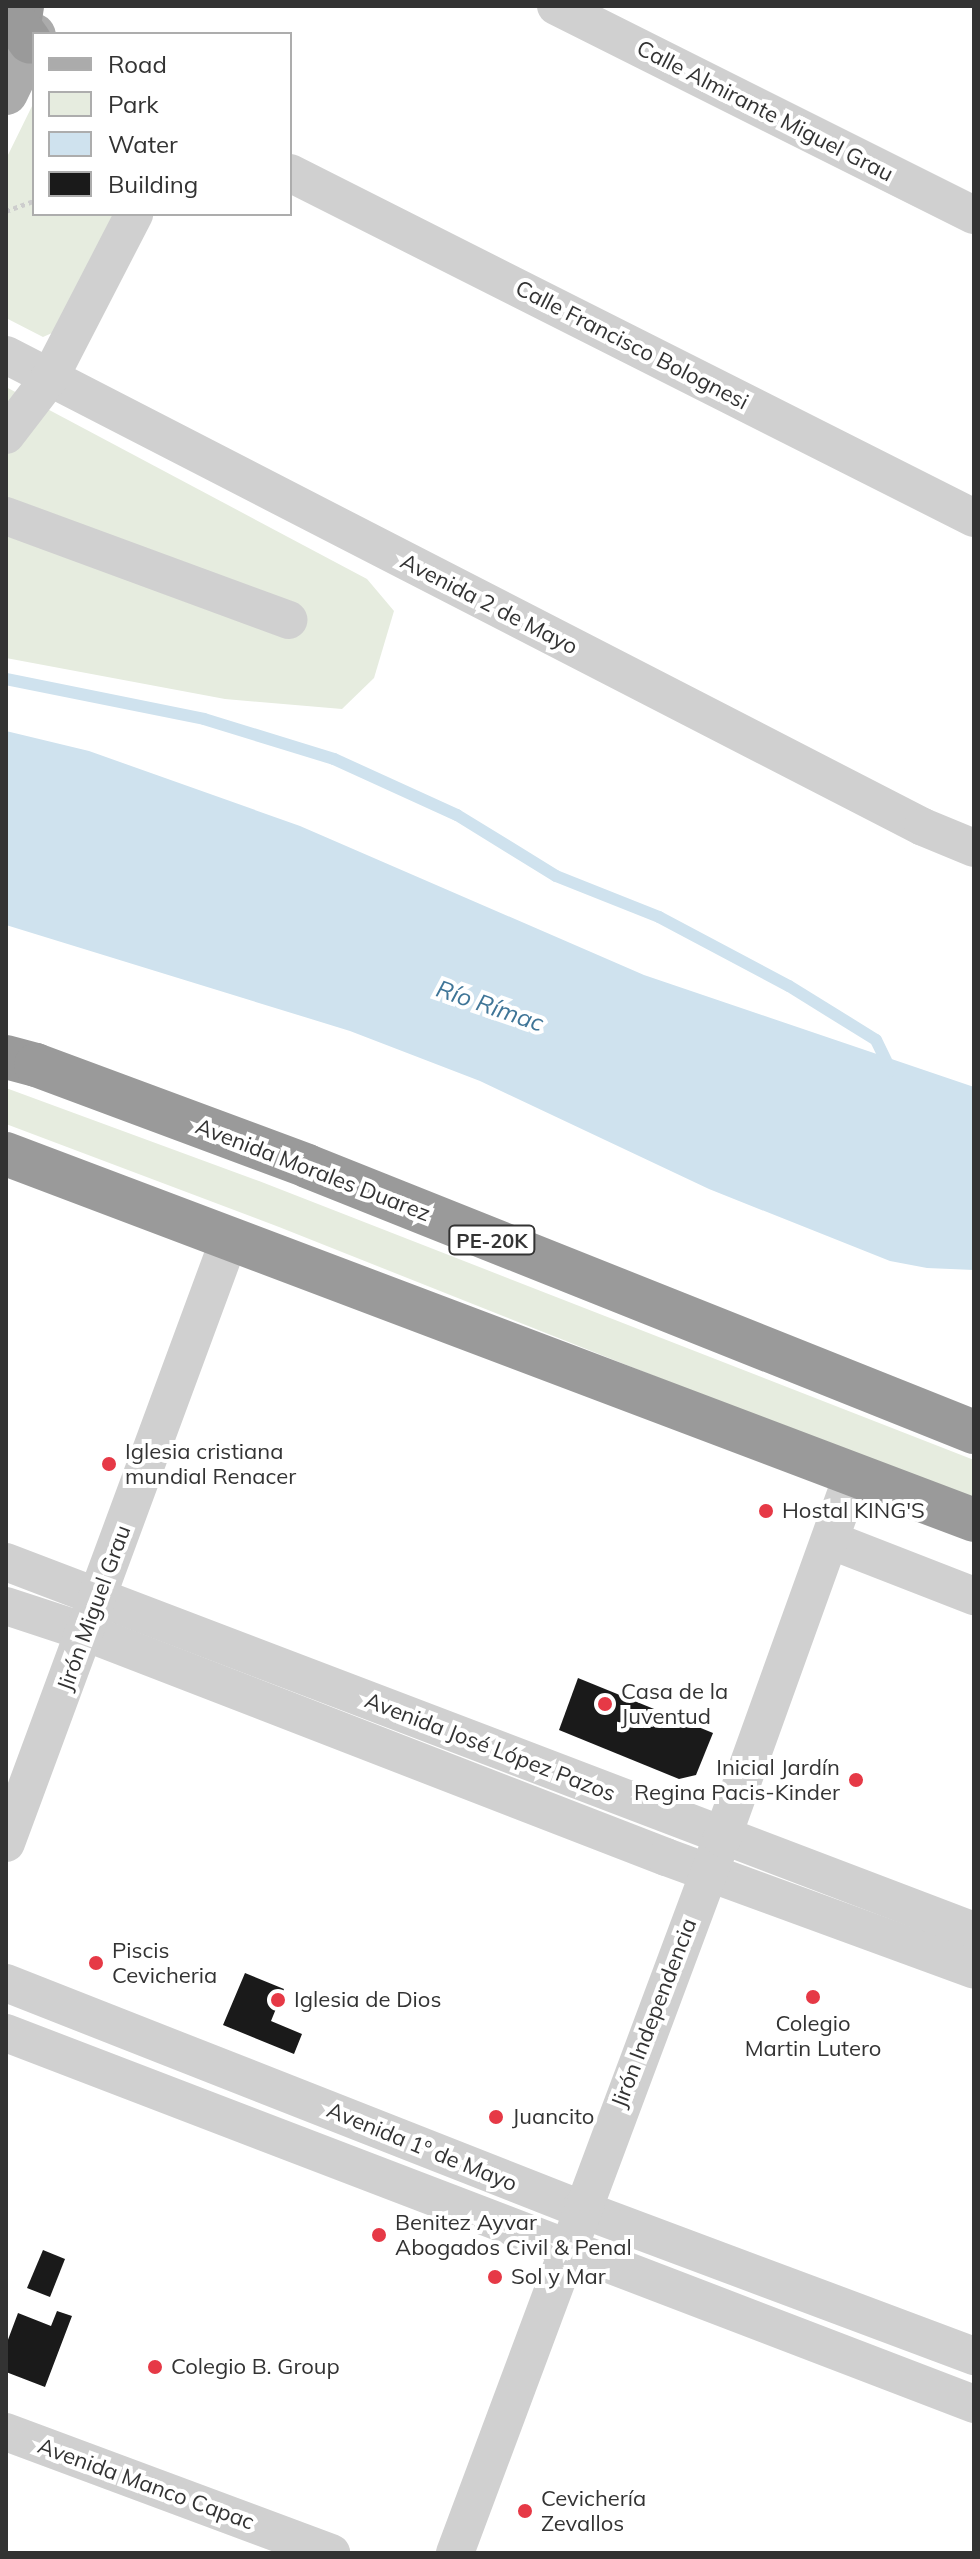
<!DOCTYPE html>
<html>
<head>
<meta charset="utf-8">
<style>
	body { margin:0 }
	#map { position:relative; width:980px; height:2559px; overflow:hidden; background:#fff; font-family:Mulish,sans-serif }
	div>[style] { position:absolute }
	.green>* { inset:0; background:#e6ecdf }
	.water>* { inset:0; background:#cfe2ee }
	.stream>* { height:12px; margin:-6px; padding:0 6px; transform-origin:6px; border-radius:6px; background:#cfe2ee }
	.building>* { inset:0; background:#1a1a1a }
	.path>* { height:5px; margin-top:-2.5px; transform-origin:0; background:repeating-linear-gradient(90deg,#cdcdcd 0 4px,transparent 0 8px) }
	.minor>* { height:38px; margin:-19px; padding:0 19px; transform-origin:19px; border-radius:19px; background:#d0d0d0 }
	.major>* { height:44px; margin:-22px; padding:0 22px; transform-origin:22px; border-radius:22px; background:#ababab }
	.highway>* { height:44px; margin:-22px; padding:0 22px; transform-origin:22px; border-radius:22px; background:#9a9a9a }
	.dots>* { width:22px; height:22px; translate:-50% -50%; box-sizing:border-box; border:4px solid #fff; border-radius:50% }
	span { translate:-50% -50%; white-space:nowrap; text-align:center; line-height:1.15; -webkit-text-stroke:8px #fff; paint-order:stroke }
	.shield-label span { padding:2px 6px; background:#fff; border:2px solid; border-radius:6px; -webkit-text-stroke-width:0 }
	.shield-label { font-size:20px; color:#333; font-weight:700 }
	.street-label { font-size:22px; color:#333 }
	.poi-label { font-size:22px; color:#333 }
	.left { translate:0 -50%; text-align:left }
	.right { translate:-100% -50%; text-align:right }
	.water-label { font-size:24px; color:#3f7597; font-style:italic }
	.frame { position:absolute; inset:0; border:8px solid #333; pointer-events:none }
	.legend { position:absolute; left:32px; top:32px; width:260px; height:184px; box-sizing:border-box; background:#fff; border:2px solid #adadad; margin:0; padding:10px 14px; list-style:none; font-size:24px; color:#333 }
	.legend li { display:flex; align-items:center; gap:16px; height:40px }
	.legend b { width:40px; border:2px solid #adadad }
</style>
</head>
<body>
<div id="map">
	<div class="green">
		<i style="clip-path:polygon(34px 102px,34px 214px,114px 214px,52px 333px,43px 337px,6px 318px,6px 159px)"></i>
		<i style="clip-path:polygon(6px 387px,367px 579px,394px 611px,374px 678px,342px 709px,225px 699px,6px 658px)"></i>
		<i style="clip-path:polygon(6px 1088px,259px 1181px,974px 1460px,974px 1503px,279px 1227px,6px 1124px)"></i>
	</div>
	<div class="water">
		<i style="clip-path:polygon(6px 731px,89px 751px,300px 826px,644px 975px,974px 1087px,974px 1270px,927px 1268px,890px 1261px,709px 1189px,480px 1081px,350px 1031px,6px 925px)"></i>
	</div>
	<div class="stream">
		<i style="left:6px;top:679px;width:202px;rotate:11.4deg"></i>
		<i style="left:204px;top:719px;width:136px;rotate:17.1deg"></i>
		<i style="left:334px;top:759px;width:135px;rotate:24.5deg"></i>
		<i style="left:457px;top:815px;width:116px;rotate:31.6deg"></i>
		<i style="left:556px;top:876px;width:111px;rotate:21.7deg"></i>
		<i style="left:659px;top:917px;width:147px;rotate:28deg"></i>
		<i style="left:789px;top:986px;width:102px;rotate:31.8deg"></i>
		<i style="left:876px;top:1040px;width:34px;rotate:64deg"></i>
	</div>
	<div class="building">
		<i style="clip-path:polygon(578px 1678px,713px 1733px,696px 1775px,679px 1779px,559px 1730px)"></i>
		<i style="clip-path:polygon(245px 1973px,284px 1989px,271px 2021px,302px 2034px,294px 2054px,223px 2025px)"></i>
		<i style="clip-path:polygon(43px 2250px,65px 2259px,50px 2297px,27px 2288px)"></i>
		<i style="clip-path:polygon(57px 2311px,72px 2316px,45px 2387px,6px 2372px,6px 2345px,18px 2313px,51px 2326px)"></i>
	</div>
	<div class="path">
		<i style="left:6px;top:211px;width:30px;rotate:-20deg"></i>
	</div>
	<div class="minor">
		<i style="left:556px;top:6px;width:467px;rotate:26.6deg"></i>
		<i style="left:290px;top:173px;width:766px;rotate:26.77deg"></i>
		<i style="left:6px;top:355px;width:1031px;rotate:27.24deg"></i>
		<i style="left:923px;top:827px;width:55px;rotate:22.4deg"></i>
		<i style="left:6px;top:435px;width:71px;rotate:-52.5deg"></i>
		<i style="left:49px;top:379px;width:186px;rotate:-62.7deg"></i>
		<i style="left:6px;top:516px;width:301px;rotate:20.2deg"></i>
		<i style="left:830px;top:1540px;width:155px;rotate:21.3deg"></i>
		<i style="left:6px;top:1562px;width:1036px;rotate:20.87deg"></i>
		<i style="left:6px;top:1606px;width:83px;rotate:18.2deg"></i>
		<i style="left:85px;top:1632px;width:623px;rotate:21.17deg"></i>
		<i style="left:666px;top:1857px;width:328px;rotate:20.1deg"></i>
		<i style="left:6px;top:1843px;width:646px;rotate:-69.71deg"></i>
		<i style="left:6px;top:1983px;width:618px;rotate:21.46deg"></i>
		<i style="left:581px;top:2209px;width:420px;rotate:20.5deg"></i>
		<i style="left:6px;top:2033px;width:1037px;rotate:20.97deg"></i>
		<i style="left:6px;top:2432px;width:347px;rotate:20.4deg"></i>
		<i style="left:455px;top:2553px;width:763px;rotate:-69.52deg"></i>
		<i style="left:722px;top:1838px;width:389px;rotate:-70.2deg"></i>
	</div>
	<div class="major">
		<i style="left:6px;top:93px;width:64px;rotate:-64.2deg"></i>
	</div>
	<div class="highway">
		<i style="left:22px;top:6px;width:20px;rotate:99deg"></i>
		<i style="left:19px;top:26px;width:19px;rotate:55deg"></i>
		<i style="left:6px;top:1057px;width:31px;rotate:15deg"></i>
		<i style="left:36px;top:1065px;width:289px;rotate:20.4deg"></i>
		<i style="left:307px;top:1166px;width:718px;rotate:21.74deg"></i>
		<i style="left:6px;top:1154px;width:1035px;rotate:20.71deg"></i>
	</div>
	<div class="dots">
		<i style="left:109px;top:1464px;background:#e63946"></i>
		<i style="left:766px;top:1511px;background:#e63946"></i>
		<i style="left:605px;top:1704px;background:#e63946"></i>
		<i style="left:856px;top:1780px;background:#e63946"></i>
		<i style="left:96px;top:1963px;background:#e63946"></i>
		<i style="left:813px;top:1997px;background:#e63946"></i>
		<i style="left:278px;top:2000px;background:#e63946"></i>
		<i style="left:496px;top:2117px;background:#e63946"></i>
		<i style="left:379px;top:2235px;background:#e63946"></i>
		<i style="left:495px;top:2277px;background:#e63946"></i>
		<i style="left:155px;top:2367px;background:#e63946"></i>
		<i style="left:525px;top:2511px;background:#e63946"></i>
	</div>
	<div class="shield-label">
		<span style="left:492px;top:1240px">PE-20K</span>
	</div>
	<div class="street-label">
		<span style="left:765px;top:111px;rotate:27deg">Calle Almirante Miguel Grau</span>
		<span style="left:632px;top:345px;rotate:27deg">Calle Francisco Bolognesi</span>
		<span style="left:489px;top:604px;rotate:27deg">Avenida 2 de Mayo</span>
		<span style="left:313px;top:1170px;rotate:21deg">Avenida Morales Duarez</span>
		<span style="left:94px;top:1608px;rotate:-70deg">Jirón Miguel Grau</span>
		<span style="left:490px;top:1747px;rotate:21deg">Avenida José López Pazos</span>
		<span style="left:654px;top:2013px;rotate:-69deg">Jirón Independencia</span>
		<span style="left:422px;top:2147px;rotate:22deg">Avenida 1º de Mayo</span>
		<span style="left:146px;top:2484px;rotate:20deg">Avenida Manco Capac</span>
	</div>
	<div class="poi-label">
		<span class="left" style="left:125px;top:1464px">Iglesia cristiana<br>mundial Renacer</span>
		<span class="left" style="left:782px;top:1511px">Hostal KING'S</span>
		<span class="left" style="left:621px;top:1704px">Casa de la<br>Juventud</span>
		<span class="right" style="left:840px;top:1780px">Inicial Jardín<br>Regina Pacis-Kinder</span>
		<span class="left" style="left:112px;top:1963px">Piscis<br>Cevicheria</span>
		<span class="left" style="left:294px;top:2000px">Iglesia de Dios</span>
		<span style="left:813px;top:2036px">Colegio<br>Martin Lutero</span>
		<span class="left" style="left:512px;top:2117px">Juancito</span>
		<span class="left" style="left:395px;top:2235px">Benitez Ayvar<br>Abogados Civil &amp; Penal</span>
		<span class="left" style="left:511px;top:2277px">Sol y Mar</span>
		<span class="left" style="left:171px;top:2367px">Colegio B. Group</span>
		<span class="left" style="left:541px;top:2511px">Cevichería<br>Zevallos</span>
	</div>
	<div class="water-label">
		<span style="left:490px;top:1006px;rotate:19deg">Río Rímac</span>
	</div>
	<div class="frame"></div>
	<ul class="legend">
	<li><b style="height:10px;background:#ababab"></b>Road</li>
	<li><b style="height:22px;background:#e6ecdf"></b>Park</li>
	<li><b style="height:22px;background:#cfe2ee"></b>Water</li>
	<li><b style="height:22px;background:#1a1a1a"></b>Building</li>
	</ul>
</div>
</body>
</html>
